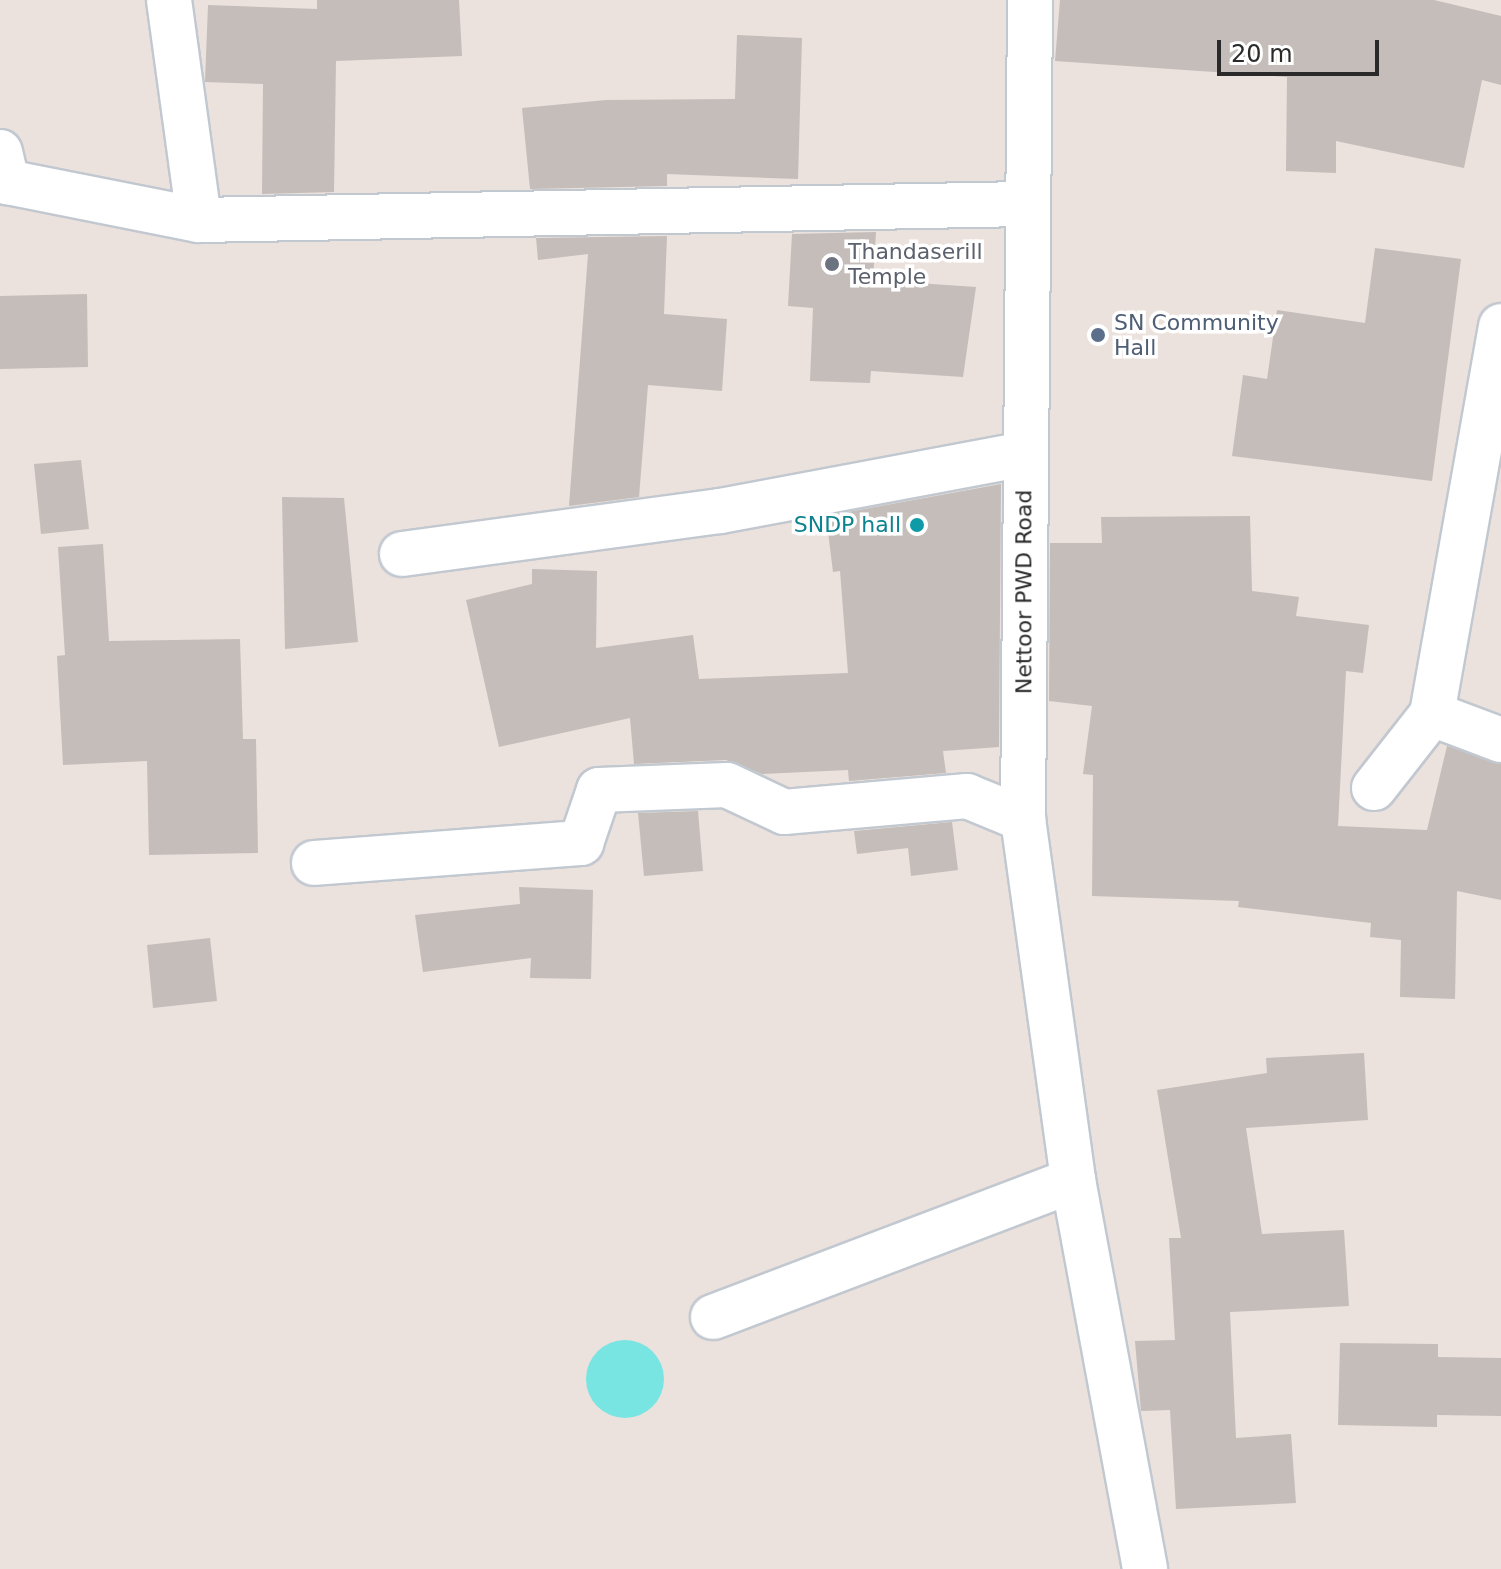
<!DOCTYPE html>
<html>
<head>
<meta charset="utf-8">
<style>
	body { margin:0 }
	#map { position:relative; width:1501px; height:1569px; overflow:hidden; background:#ebe1dd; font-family:"DejaVu Sans",sans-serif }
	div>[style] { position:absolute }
	.water>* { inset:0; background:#78e5e3 }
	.round { border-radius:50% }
	.building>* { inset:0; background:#c4bdb9 }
	.roads { filter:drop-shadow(2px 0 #c2c8d0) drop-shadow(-2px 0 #c2c8d0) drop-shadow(0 2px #c2c8d0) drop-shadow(0 -2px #c2c8d0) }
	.minor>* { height:44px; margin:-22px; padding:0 22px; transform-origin:22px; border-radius:22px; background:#fff }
	.tertiary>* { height:44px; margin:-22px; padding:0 22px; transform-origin:22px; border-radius:22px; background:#fff }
	.dots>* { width:22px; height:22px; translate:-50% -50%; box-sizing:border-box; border:4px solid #fff; border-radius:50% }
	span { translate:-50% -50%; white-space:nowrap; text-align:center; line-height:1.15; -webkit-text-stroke:7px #fff; paint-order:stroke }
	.worship-label { font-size:22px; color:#5b616d }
	.left { translate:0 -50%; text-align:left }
	.service-label { font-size:22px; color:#4e5e75 }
	.culture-label { font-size:22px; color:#0d838f }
	.right { translate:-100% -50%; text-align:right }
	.street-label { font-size:22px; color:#2a2a2a }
	.scale { position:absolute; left:1217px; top:40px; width:162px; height:36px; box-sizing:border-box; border:4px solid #2a2a2a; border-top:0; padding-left:10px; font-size:24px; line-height:28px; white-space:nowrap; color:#2a2a2a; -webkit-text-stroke:6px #fff; paint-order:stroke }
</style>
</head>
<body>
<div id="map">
	<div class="water">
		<i class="round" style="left:586px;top:1340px;width:78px;height:78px"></i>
	</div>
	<div class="building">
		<i style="clip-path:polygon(317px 0,459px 0,462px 56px,336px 61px,334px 192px,262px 194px,263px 84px,205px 82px,208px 5px,317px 9px)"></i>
		<i style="clip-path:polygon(1060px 0,1434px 0,1501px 16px,1501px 85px,1482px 80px,1464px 168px,1336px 141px,1336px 173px,1286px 171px,1287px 77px,1055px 61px)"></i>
		<i style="clip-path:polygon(737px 35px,802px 38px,798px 179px,667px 174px,667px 186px,530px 189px,522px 108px,606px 100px,735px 99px)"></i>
		<i style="clip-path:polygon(876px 232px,873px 280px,976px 287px,963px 377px,871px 371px,870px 383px,810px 381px,813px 308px,788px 306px,792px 234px)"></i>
		<i style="clip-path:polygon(667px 236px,664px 314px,727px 319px,722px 391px,648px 385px,639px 497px,569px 506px,588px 254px,538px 260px,536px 238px)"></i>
		<i style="clip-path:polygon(1375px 248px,1461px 259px,1432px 481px,1232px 456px,1243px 375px,1267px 379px,1277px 310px,1365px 323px)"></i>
		<i style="clip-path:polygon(87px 294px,88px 367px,0 369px,0 296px)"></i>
		<i style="clip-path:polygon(81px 460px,89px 529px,41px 534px,34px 464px)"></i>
		<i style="clip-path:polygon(1001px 484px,999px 747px,943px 751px,946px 773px,849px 781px,848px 770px,762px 774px,726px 760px,634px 764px,630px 718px,499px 747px,466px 600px,532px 584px,532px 569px,597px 571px,596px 648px,693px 635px,699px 679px,848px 673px,840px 571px,833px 572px,826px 516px)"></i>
		<i style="clip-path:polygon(282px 497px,344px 498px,358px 642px,285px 649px)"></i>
		<i style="clip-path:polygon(1250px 516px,1252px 591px,1299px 597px,1296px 616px,1369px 625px,1363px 673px,1346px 671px,1338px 826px,1427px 830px,1447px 746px,1501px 764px,1501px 900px,1457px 891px,1455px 999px,1400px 997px,1401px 940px,1370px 937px,1371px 923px,1238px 907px,1239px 901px,1092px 896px,1093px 775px,1083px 774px,1092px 706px,1049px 701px,1050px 543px,1102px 543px,1101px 517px)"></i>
		<i style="clip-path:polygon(103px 544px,109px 641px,240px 639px,243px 739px,256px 739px,258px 853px,149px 855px,147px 761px,63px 765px,57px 656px,65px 655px,58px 547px)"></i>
		<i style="clip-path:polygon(698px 811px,703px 871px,644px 876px,638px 813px)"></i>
		<i style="clip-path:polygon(952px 822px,958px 870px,911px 876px,908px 848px,857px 854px,854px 831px)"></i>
		<i style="clip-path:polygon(519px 887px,593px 890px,591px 979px,530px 978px,531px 958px,423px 972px,415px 915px,520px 904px)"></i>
		<i style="clip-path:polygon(210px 938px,217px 1001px,153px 1008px,147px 945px)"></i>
		<i style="clip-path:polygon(1364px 1053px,1368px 1120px,1246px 1128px,1262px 1234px,1344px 1230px,1349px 1306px,1230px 1312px,1236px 1438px,1291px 1434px,1296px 1503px,1176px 1509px,1170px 1410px,1141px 1411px,1135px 1341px,1175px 1340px,1169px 1238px,1181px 1238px,1157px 1090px,1267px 1073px,1266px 1058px)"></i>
		<i style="clip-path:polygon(1340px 1343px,1438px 1344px,1438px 1357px,1501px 1358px,1501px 1416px,1437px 1415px,1437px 1427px,1338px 1425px)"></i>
	</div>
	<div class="roads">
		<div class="minor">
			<i style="left:169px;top:0;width:222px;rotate:82.2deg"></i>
			<i style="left:0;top:152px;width:31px;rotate:77deg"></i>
			<i style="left:7px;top:182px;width:196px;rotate:11.2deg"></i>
			<i style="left:199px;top:220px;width:828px;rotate:-1.11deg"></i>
			<i style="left:402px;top:554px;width:321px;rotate:-7.7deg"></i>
			<i style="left:720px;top:511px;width:309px;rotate:-10.6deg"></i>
			<i style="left:1432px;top:714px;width:74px;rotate:20.6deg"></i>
			<i style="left:1374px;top:788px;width:94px;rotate:-51.9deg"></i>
			<i style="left:1432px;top:714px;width:394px;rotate:-79.9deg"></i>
			<i style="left:314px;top:863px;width:268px;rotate:-4.3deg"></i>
			<i style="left:581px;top:843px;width:56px;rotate:-71.2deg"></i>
			<i style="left:599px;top:790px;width:128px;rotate:-2.2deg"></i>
			<i style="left:727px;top:785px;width:63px;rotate:25.3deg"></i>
			<i style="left:784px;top:812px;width:184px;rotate:-5deg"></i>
			<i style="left:967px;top:796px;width:61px;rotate:22.3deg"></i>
			<i style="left:713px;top:1317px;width:385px;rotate:-20.8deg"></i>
		</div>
		<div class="tertiary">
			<i style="left:1030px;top:0;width:819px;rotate:90.49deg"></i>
			<i style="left:1023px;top:819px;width:364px;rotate:82.1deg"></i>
			<i style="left:1073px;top:1180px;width:396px;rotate:79.5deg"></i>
		</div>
	</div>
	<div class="dots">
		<i style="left:832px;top:264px;background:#6b7280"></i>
		<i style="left:1098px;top:335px;background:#5c6f8a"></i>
		<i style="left:917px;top:525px;background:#0f9aa8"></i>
	</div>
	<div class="worship-label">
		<span class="left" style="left:848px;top:264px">Thandaserill<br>Temple</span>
	</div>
	<div class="service-label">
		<span class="left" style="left:1114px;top:335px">SN Community<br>Hall</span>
	</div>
	<div class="culture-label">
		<span class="right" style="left:901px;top:525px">SNDP hall</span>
	</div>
	<div class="street-label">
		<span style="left:1024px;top:592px;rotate:-90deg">Nettoor PWD Road</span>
	</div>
	<div class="scale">20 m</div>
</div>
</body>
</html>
